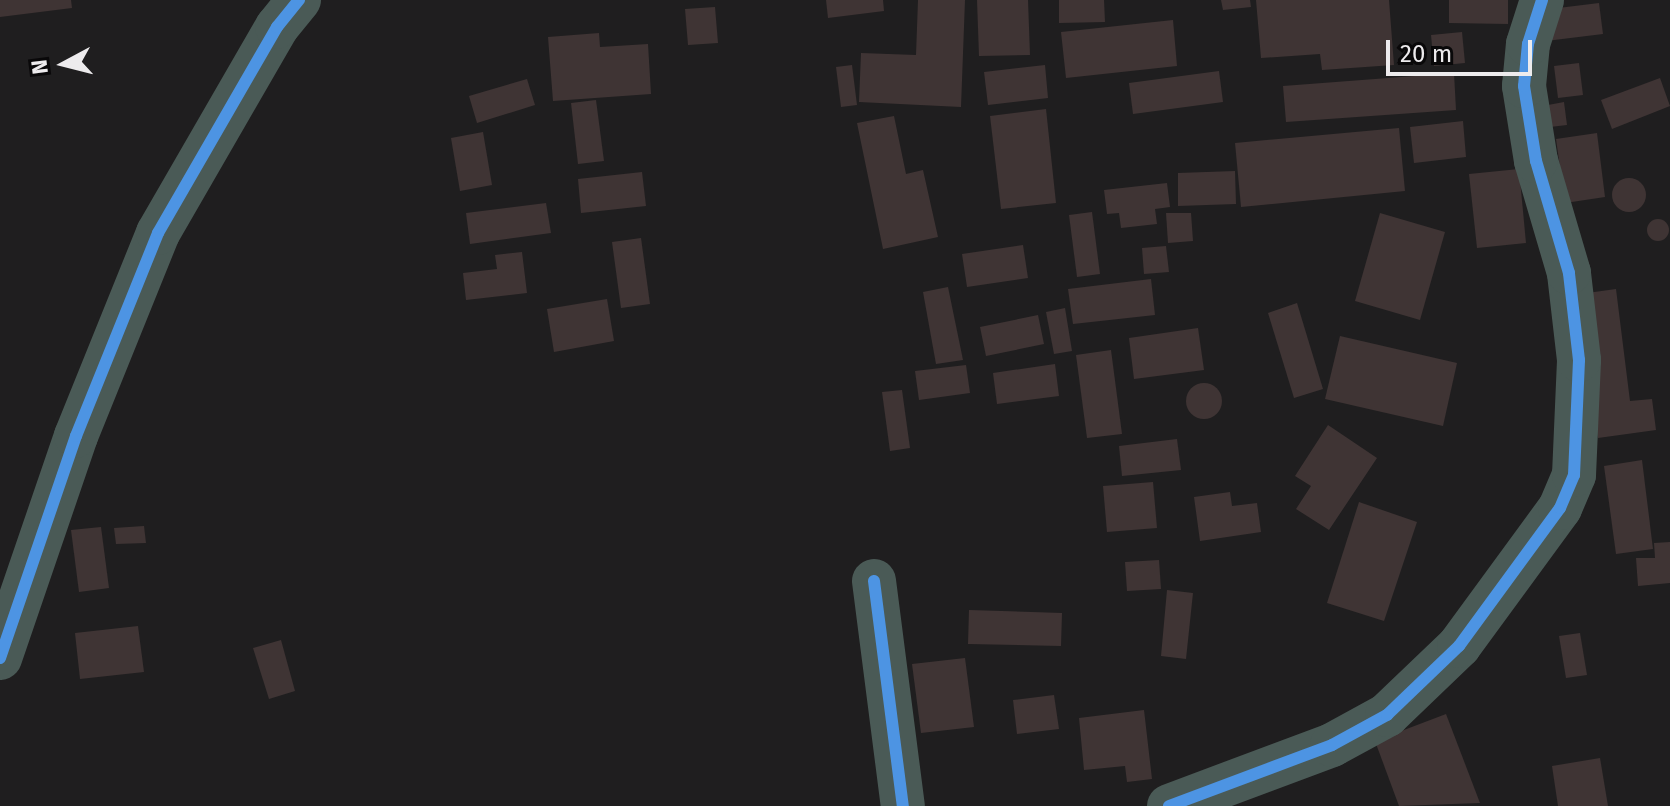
<!DOCTYPE html>
<html>
<head>
<meta charset="utf-8">
<style>
	body { margin:0 }
	#map { position:relative; width:1670px; height:806px; overflow:hidden; background:#1f1e1f; font-family:"Fira Sans",sans-serif }
	div>[style] { position:absolute }
	.building>* { inset:0; background:#3f3434 }
	.round { border-radius:50% }
	.minor>* { height:44px; margin:-22px; padding:0 22px; transform-origin:22px; border-radius:22px; background:#4a5a56 }
	.cycleway>* { height:12px; margin:-6px; padding:0 6px; transform-origin:6px; border-radius:6px; background:#4d94e3 }
	span { translate:-50% -50%; white-space:nowrap; text-align:center; line-height:1.15; -webkit-text-stroke:6px #090809; paint-order:stroke }
	.north { position:absolute; left:24px; top:24px; width:80px; height:80px; -webkit-text-stroke:6px #090809; paint-order:stroke; rotate:263deg; font-size:22px; font-weight:700; line-height:32px; text-align:center; color:#edebed }
	.north::after { content:''; display:block; margin:auto; width:28px; height:36px; background:#edebed; clip-path:polygon(50% 0,100% 100%,50% 72%,0 100%) }
	.scale { position:absolute; left:1386px; top:40px; width:146px; height:36px; box-sizing:border-box; border:4px solid #edebed; border-top:0; padding-left:10px; font-size:24px; line-height:28px; white-space:nowrap; color:#edebed; -webkit-text-stroke:6px #090809; paint-order:stroke }
</style>
</head>
<body>
<div id="map">
	<div class="building">
		<i style="clip-path:polygon(0 0,71px 0,72px 8px,0 17px)"></i>
		<i style="clip-path:polygon(826px 0,883px 0,884px 11px,828px 18px)"></i>
		<i style="clip-path:polygon(918px 0,965px 0,961px 107px,859px 102px,861px 53px,916px 55px)"></i>
		<i style="clip-path:polygon(977px 0,1028px 0,1030px 55px,979px 56px)"></i>
		<i style="clip-path:polygon(1059px 0,1104px 0,1105px 22px,1059px 23px)"></i>
		<i style="clip-path:polygon(1221px 0,1250px 0,1251px 7px,1223px 10px)"></i>
		<i style="clip-path:polygon(1256px 0,1389px 0,1394px 65px,1322px 70px,1320px 54px,1261px 58px)"></i>
		<i style="clip-path:polygon(1449px 0,1508px 0,1508px 24px,1449px 23px)"></i>
		<i style="clip-path:polygon(1599px 3px,1603px 34px,1546px 41px,1542px 10px)"></i>
		<i style="clip-path:polygon(715px 7px,718px 43px,688px 45px,685px 9px)"></i>
		<i style="clip-path:polygon(1173px 20px,1177px 66px,1066px 78px,1061px 32px)"></i>
		<i style="clip-path:polygon(1462px 32px,1465px 63px,1434px 66px,1431px 35px)"></i>
		<i style="clip-path:polygon(599px 33px,600px 47px,648px 44px,651px 94px,553px 101px,548px 37px)"></i>
		<i style="clip-path:polygon(1579px 63px,1583px 95px,1558px 98px,1554px 66px)"></i>
		<i style="clip-path:polygon(852px 65px,857px 105px,841px 107px,836px 67px)"></i>
		<i style="clip-path:polygon(1045px 65px,1048px 98px,988px 105px,984px 72px)"></i>
		<i style="clip-path:polygon(1219px 71px,1223px 102px,1133px 114px,1129px 83px)"></i>
		<i style="clip-path:polygon(1454px 73px,1456px 110px,1286px 122px,1283px 86px)"></i>
		<i style="clip-path:polygon(1660px 78px,1670px 106px,1612px 129px,1601px 100px)"></i>
		<i style="clip-path:polygon(527px 79px,535px 105px,477px 123px,469px 96px)"></i>
		<i style="clip-path:polygon(596px 100px,604px 161px,578px 164px,571px 103px)"></i>
		<i style="clip-path:polygon(1564px 102px,1567px 125px,1550px 127px,1548px 105px)"></i>
		<i style="clip-path:polygon(1046px 109px,1056px 203px,1001px 209px,990px 116px)"></i>
		<i style="clip-path:polygon(894px 116px,906px 174px,923px 170px,938px 237px,883px 249px,857px 123px)"></i>
		<i style="clip-path:polygon(1463px 121px,1466px 157px,1414px 163px,1410px 127px)"></i>
		<i style="clip-path:polygon(1399px 128px,1405px 191px,1241px 207px,1235px 143px)"></i>
		<i style="clip-path:polygon(483px 132px,492px 185px,460px 191px,451px 138px)"></i>
		<i style="clip-path:polygon(1597px 133px,1605px 197px,1565px 203px,1556px 139px)"></i>
		<i style="clip-path:polygon(1519px 169px,1526px 243px,1477px 248px,1469px 174px)"></i>
		<i style="clip-path:polygon(1235px 171px,1236px 204px,1178px 206px,1178px 173px)"></i>
		<i style="clip-path:polygon(642px 172px,646px 206px,581px 213px,578px 179px)"></i>
		<i class="round" style="left:1612px;top:178px;width:34px;height:34px"></i>
		<i style="clip-path:polygon(1167px 183px,1170px 207px,1155px 209px,1157px 224px,1121px 228px,1119px 213px,1107px 214px,1104px 190px)"></i>
		<i style="clip-path:polygon(546px 203px,551px 233px,470px 244px,466px 213px)"></i>
		<i style="clip-path:polygon(1092px 212px,1100px 274px,1077px 277px,1069px 215px)"></i>
		<i style="clip-path:polygon(1166px 213px,1191px 213px,1193px 241px,1168px 243px)"></i>
		<i style="clip-path:polygon(1380px 213px,1445px 232px,1420px 320px,1355px 301px)"></i>
		<i class="round" style="left:1647px;top:219px;width:22px;height:22px"></i>
		<i style="clip-path:polygon(641px 238px,650px 304px,621px 308px,612px 242px)"></i>
		<i style="clip-path:polygon(1023px 245px,1028px 278px,967px 287px,962px 254px)"></i>
		<i style="clip-path:polygon(1166px 246px,1169px 272px,1144px 274px,1142px 248px)"></i>
		<i style="clip-path:polygon(522px 252px,527px 293px,466px 300px,463px 273px,497px 269px,495px 255px)"></i>
		<i style="clip-path:polygon(1151px 279px,1155px 315px,1073px 324px,1068px 289px)"></i>
		<i style="clip-path:polygon(948px 287px,963px 360px,936px 364px,923px 292px)"></i>
		<i style="clip-path:polygon(1616px 289px,1630px 401px,1652px 399px,1656px 430px,1598px 438px,1580px 294px)"></i>
		<i style="clip-path:polygon(607px 299px,614px 341px,554px 352px,547px 309px)"></i>
		<i style="clip-path:polygon(1297px 303px,1323px 389px,1294px 398px,1268px 313px)"></i>
		<i style="clip-path:polygon(1065px 308px,1072px 351px,1054px 354px,1046px 312px)"></i>
		<i style="clip-path:polygon(1038px 315px,1044px 344px,986px 356px,980px 327px)"></i>
		<i style="clip-path:polygon(1198px 328px,1204px 370px,1134px 379px,1129px 338px)"></i>
		<i style="clip-path:polygon(1340px 336px,1457px 363px,1443px 426px,1325px 399px)"></i>
		<i style="clip-path:polygon(1111px 350px,1122px 434px,1087px 438px,1076px 355px)"></i>
		<i style="clip-path:polygon(1055px 364px,1059px 396px,997px 404px,993px 373px)"></i>
		<i style="clip-path:polygon(966px 365px,970px 393px,919px 400px,915px 371px)"></i>
		<i class="round" style="left:1186px;top:383px;width:36px;height:36px"></i>
		<i style="clip-path:polygon(902px 390px,910px 448px,890px 451px,882px 392px)"></i>
		<i style="clip-path:polygon(1328px 425px,1377px 458px,1329px 530px,1296px 509px,1311px 486px,1295px 476px)"></i>
		<i style="clip-path:polygon(1177px 439px,1181px 470px,1122px 476px,1119px 446px)"></i>
		<i style="clip-path:polygon(1642px 460px,1653px 549px,1616px 554px,1604px 466px)"></i>
		<i style="clip-path:polygon(1153px 482px,1157px 528px,1107px 532px,1103px 486px)"></i>
		<i style="clip-path:polygon(1230px 492px,1232px 506px,1257px 503px,1261px 532px,1200px 541px,1194px 497px)"></i>
		<i style="clip-path:polygon(1359px 502px,1417px 522px,1384px 621px,1327px 603px)"></i>
		<i style="clip-path:polygon(144px 526px,146px 543px,116px 544px,114px 528px)"></i>
		<i style="clip-path:polygon(101px 527px,109px 588px,79px 592px,71px 530px)"></i>
		<i style="clip-path:polygon(1670px 542px,1670px 583px,1638px 586px,1636px 558px,1655px 558px,1654px 543px)"></i>
		<i style="clip-path:polygon(1159px 560px,1161px 589px,1127px 591px,1125px 562px)"></i>
		<i style="clip-path:polygon(1167px 590px,1193px 593px,1186px 659px,1161px 656px)"></i>
		<i style="clip-path:polygon(969px 610px,1062px 613px,1061px 646px,968px 644px)"></i>
		<i style="clip-path:polygon(138px 626px,144px 672px,80px 679px,75px 633px)"></i>
		<i style="clip-path:polygon(1580px 633px,1587px 675px,1566px 678px,1559px 636px)"></i>
		<i style="clip-path:polygon(281px 640px,295px 691px,269px 699px,253px 648px)"></i>
		<i style="clip-path:polygon(965px 658px,974px 727px,921px 733px,912px 664px)"></i>
		<i style="clip-path:polygon(1054px 695px,1059px 729px,1017px 734px,1013px 700px)"></i>
		<i style="clip-path:polygon(1144px 710px,1152px 779px,1127px 782px,1125px 766px,1084px 770px,1079px 718px)"></i>
		<i style="clip-path:polygon(1446px 714px,1480px 803px,1399px 806px,1375px 741px)"></i>
		<i style="clip-path:polygon(1600px 758px,1608px 806px,1558px 806px,1552px 766px)"></i>
	</div>
	<div class="minor">
		<i style="left:874px;top:581px;width:227px;rotate:82.7deg"></i>
		<i style="left:0;top:658px;width:235px;rotate:-71.1deg"></i>
		<i style="left:76px;top:436px;width:219px;rotate:-68deg"></i>
		<i style="left:158px;top:233px;width:238px;rotate:-60deg"></i>
		<i style="left:277px;top:27px;width:35px;rotate:-51deg"></i>
		<i style="left:1169px;top:806px;width:174px;rotate:-20.5deg"></i>
		<i style="left:1332px;top:745px;width:63px;rotate:-28.6deg"></i>
		<i style="left:1387px;top:715px;width:100px;rotate:-43.8deg"></i>
		<i style="left:1459px;top:646px;width:171px;rotate:-53.8deg"></i>
		<i style="left:1560px;top:508px;width:36px;rotate:-67deg"></i>
		<i style="left:1574px;top:475px;width:115px;rotate:-87.5deg"></i>
		<i style="left:1579px;top:360px;width:88px;rotate:-96.6deg"></i>
		<i style="left:1569px;top:273px;width:117px;rotate:-106.4deg"></i>
		<i style="left:1536px;top:161px;width:76px;rotate:-99.1deg"></i>
		<i style="left:1524px;top:86px;width:42px;rotate:-84.6deg"></i>
		<i style="left:1528px;top:44px;width:46px;rotate:-72.3deg"></i>
	</div>
	<div class="cycleway">
		<i style="left:874px;top:581px;width:227px;rotate:82.7deg"></i>
		<i style="left:0;top:658px;width:235px;rotate:-71.1deg"></i>
		<i style="left:76px;top:436px;width:219px;rotate:-68deg"></i>
		<i style="left:158px;top:233px;width:238px;rotate:-60deg"></i>
		<i style="left:277px;top:27px;width:35px;rotate:-51deg"></i>
		<i style="left:1169px;top:806px;width:174px;rotate:-20.5deg"></i>
		<i style="left:1332px;top:745px;width:63px;rotate:-28.6deg"></i>
		<i style="left:1387px;top:715px;width:100px;rotate:-43.8deg"></i>
		<i style="left:1459px;top:646px;width:171px;rotate:-53.8deg"></i>
		<i style="left:1560px;top:508px;width:36px;rotate:-67deg"></i>
		<i style="left:1574px;top:475px;width:115px;rotate:-87.5deg"></i>
		<i style="left:1579px;top:360px;width:88px;rotate:-96.6deg"></i>
		<i style="left:1569px;top:273px;width:117px;rotate:-106.4deg"></i>
		<i style="left:1536px;top:161px;width:76px;rotate:-99.1deg"></i>
		<i style="left:1524px;top:86px;width:42px;rotate:-84.6deg"></i>
		<i style="left:1528px;top:44px;width:46px;rotate:-72.3deg"></i>
	</div>
	<div class="north">N</div>
	<div class="scale">20 m</div>
</div>
</body>
</html>
